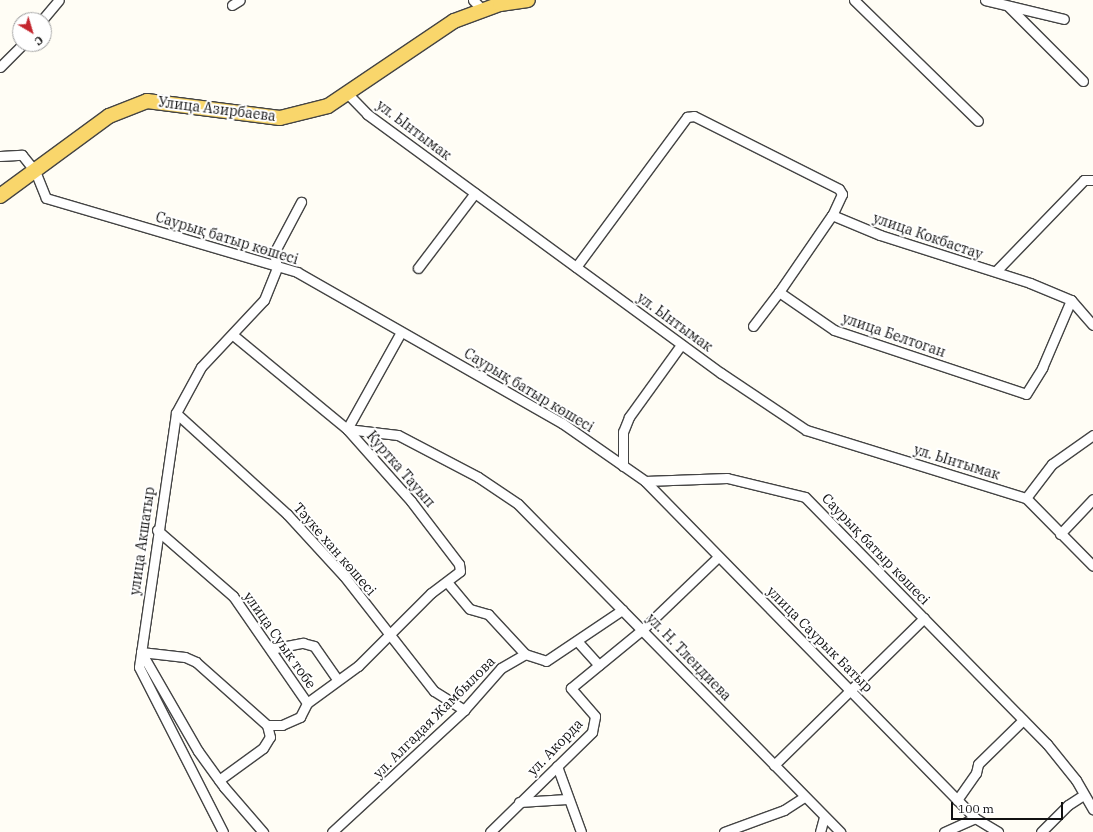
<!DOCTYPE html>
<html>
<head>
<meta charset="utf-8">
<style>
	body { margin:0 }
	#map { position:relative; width:1093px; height:832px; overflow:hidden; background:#fffdf5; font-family:"IBM Plex Serif",serif }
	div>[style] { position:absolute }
	.roads { filter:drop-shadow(1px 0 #444) drop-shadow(-1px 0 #444) drop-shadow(0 1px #444) drop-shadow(0 -1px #444) }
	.minor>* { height:9px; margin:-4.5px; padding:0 4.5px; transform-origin:4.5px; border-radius:4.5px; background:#fff }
	.primary>* { height:14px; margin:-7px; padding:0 7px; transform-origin:7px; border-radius:7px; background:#f9d66b }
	span { translate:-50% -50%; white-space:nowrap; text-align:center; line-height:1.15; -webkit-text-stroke:4px #fff; paint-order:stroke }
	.street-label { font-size:14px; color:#111 }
	.north { position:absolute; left:12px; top:12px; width:40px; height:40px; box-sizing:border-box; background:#fff; border:1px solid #a0a0a0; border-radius:50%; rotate:142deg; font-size:11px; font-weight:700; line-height:16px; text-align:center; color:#111 }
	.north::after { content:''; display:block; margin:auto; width:14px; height:18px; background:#c4262e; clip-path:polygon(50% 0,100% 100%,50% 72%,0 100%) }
	.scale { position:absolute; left:951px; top:802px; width:112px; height:18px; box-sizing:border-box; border:2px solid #111; border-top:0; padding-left:5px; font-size:12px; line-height:14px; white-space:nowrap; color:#111; -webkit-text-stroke:3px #fff; paint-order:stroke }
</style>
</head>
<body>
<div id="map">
	<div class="roads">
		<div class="minor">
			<i style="left:473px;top:0;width:14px;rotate:45deg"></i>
			<i style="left:854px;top:0;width:173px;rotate:44.3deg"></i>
			<i style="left:985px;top:0;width:81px;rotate:13.5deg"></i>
			<i style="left:232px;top:5px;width:9px;rotate:-32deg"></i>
			<i style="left:1008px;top:6px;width:106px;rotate:45deg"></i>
			<i style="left:42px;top:20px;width:26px;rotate:-50deg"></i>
			<i style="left:0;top:67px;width:33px;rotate:-45deg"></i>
			<i style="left:347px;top:93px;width:29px;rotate:46deg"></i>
			<i style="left:367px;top:114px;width:439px;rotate:36.2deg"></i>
			<i style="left:721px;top:373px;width:102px;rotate:33.8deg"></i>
			<i style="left:806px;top:430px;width:230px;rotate:17.2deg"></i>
			<i style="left:0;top:156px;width:22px;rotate:-3deg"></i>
			<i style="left:22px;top:155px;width:21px;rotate:51deg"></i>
			<i style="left:35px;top:171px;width:29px;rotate:68deg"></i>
			<i style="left:46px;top:198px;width:262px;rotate:16.4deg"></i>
			<i style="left:297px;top:272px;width:305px;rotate:29.7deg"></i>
			<i style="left:562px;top:423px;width:101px;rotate:34.9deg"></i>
			<i style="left:645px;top:481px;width:82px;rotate:-2.1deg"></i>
			<i style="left:727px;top:478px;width:80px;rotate:13.7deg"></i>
			<i style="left:805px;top:497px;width:346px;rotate:45.6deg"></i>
			<i style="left:1047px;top:744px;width:46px;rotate:51.1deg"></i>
			<i style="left:1076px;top:780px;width:34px;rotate:60deg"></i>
			<i style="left:576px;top:267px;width:187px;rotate:-53.5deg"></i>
			<i style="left:687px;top:117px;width:7px;rotate:-8deg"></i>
			<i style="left:694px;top:116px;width:162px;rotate:26.7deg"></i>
			<i style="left:839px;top:189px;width:6px;rotate:59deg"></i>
			<i style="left:842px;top:194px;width:23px;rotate:115deg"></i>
			<i style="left:418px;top:268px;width:94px;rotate:-52.8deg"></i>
			<i style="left:997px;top:270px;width:125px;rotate:-46deg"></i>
			<i style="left:1084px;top:180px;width:9px"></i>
			<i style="left:779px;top:292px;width:93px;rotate:-55.5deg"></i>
			<i style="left:832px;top:215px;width:52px;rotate:22.6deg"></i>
			<i style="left:880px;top:235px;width:157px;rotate:17.7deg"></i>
			<i style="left:1030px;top:283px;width:44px;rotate:22.5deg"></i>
			<i style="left:1071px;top:300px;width:33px;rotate:49deg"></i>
			<i style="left:753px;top:326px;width:43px;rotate:-52.6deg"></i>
			<i style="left:779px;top:292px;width:67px;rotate:34.6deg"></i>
			<i style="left:834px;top:330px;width:202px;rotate:18.4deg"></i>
			<i style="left:1026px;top:394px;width:31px;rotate:-58deg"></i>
			<i style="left:1042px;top:368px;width:74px;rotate:-66.9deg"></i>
			<i style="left:401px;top:332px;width:111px;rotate:119.1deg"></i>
			<i style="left:347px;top:429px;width:51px;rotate:6.7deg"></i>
			<i style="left:398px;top:435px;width:90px;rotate:27.7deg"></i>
			<i style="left:478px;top:477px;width:48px;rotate:34deg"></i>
			<i style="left:518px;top:504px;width:460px;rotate:45.5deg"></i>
			<i style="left:176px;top:413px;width:150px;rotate:42.3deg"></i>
			<i style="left:287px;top:514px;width:84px;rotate:47.4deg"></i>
			<i style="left:344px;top:576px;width:146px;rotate:52deg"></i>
			<i style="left:434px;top:691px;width:36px;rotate:32deg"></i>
			<i style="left:623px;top:466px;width:34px;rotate:-90deg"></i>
			<i style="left:623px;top:432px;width:16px;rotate:-68deg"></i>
			<i style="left:629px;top:417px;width:89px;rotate:-54.2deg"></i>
			<i style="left:645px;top:481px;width:472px;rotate:45.6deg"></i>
			<i style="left:1026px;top:498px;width:95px;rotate:45.4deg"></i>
			<i style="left:1026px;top:498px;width:43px;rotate:-52.6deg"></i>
			<i style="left:1052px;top:464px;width:50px;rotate:-35.3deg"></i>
			<i style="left:157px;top:530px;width:101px;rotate:41deg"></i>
			<i style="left:233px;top:596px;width:130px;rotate:55.3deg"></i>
			<i style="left:1060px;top:534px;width:48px;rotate:-46.7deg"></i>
			<i style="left:447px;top:582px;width:35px;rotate:50deg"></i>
			<i style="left:470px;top:609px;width:19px;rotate:16deg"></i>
			<i style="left:488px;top:614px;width:54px;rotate:47.2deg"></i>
			<i style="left:578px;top:642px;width:31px;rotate:48deg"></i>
			<i style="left:271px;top:649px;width:33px;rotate:-11deg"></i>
			<i style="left:303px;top:643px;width:11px;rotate:15deg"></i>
			<i style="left:314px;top:646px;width:40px;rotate:55.1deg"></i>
			<i style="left:141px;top:652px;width:44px;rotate:6.5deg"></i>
			<i style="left:185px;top:657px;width:12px;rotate:24deg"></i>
			<i style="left:196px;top:662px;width:95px;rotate:41.6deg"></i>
			<i style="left:267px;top:725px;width:15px"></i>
			<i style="left:282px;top:725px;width:20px;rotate:-24deg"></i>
			<i style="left:300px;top:717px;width:16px;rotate:-63deg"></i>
			<i style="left:307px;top:703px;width:63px;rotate:-36deg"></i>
			<i style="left:358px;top:666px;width:103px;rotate:-45deg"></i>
			<i style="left:431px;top:593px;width:36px;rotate:-37deg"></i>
			<i style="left:460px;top:571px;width:7px;rotate:-98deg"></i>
			<i style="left:459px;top:564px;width:79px;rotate:-127.3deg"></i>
			<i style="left:411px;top:501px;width:96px;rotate:-131.6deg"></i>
			<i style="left:347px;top:429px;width:148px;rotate:-140.5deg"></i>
			<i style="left:141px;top:652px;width:114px;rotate:60.1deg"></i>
			<i style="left:198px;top:751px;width:44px;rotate:54.2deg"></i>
			<i style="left:224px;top:787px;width:60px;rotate:49.1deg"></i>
			<i style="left:774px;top:765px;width:210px;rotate:-44.4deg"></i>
			<i style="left:557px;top:766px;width:70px;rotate:70deg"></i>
			<i style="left:219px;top:780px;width:54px;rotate:-36deg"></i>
			<i style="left:263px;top:748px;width:13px;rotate:-58deg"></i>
			<i style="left:270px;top:737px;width:12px;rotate:-104deg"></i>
			<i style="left:957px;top:800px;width:33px;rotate:-55deg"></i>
			<i style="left:976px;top:773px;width:9px;rotate:-77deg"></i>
			<i style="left:978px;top:764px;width:63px;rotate:-44.4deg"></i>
			<i style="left:519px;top:802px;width:48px;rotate:-3.6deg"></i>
			<i style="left:223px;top:832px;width:185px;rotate:-117deg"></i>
			<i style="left:139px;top:667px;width:257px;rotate:-81.7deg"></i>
			<i style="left:176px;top:413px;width:52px;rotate:-61.5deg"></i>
			<i style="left:201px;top:367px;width:92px;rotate:-46.8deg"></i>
			<i style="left:264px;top:300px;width:35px;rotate:-68deg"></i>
			<i style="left:277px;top:267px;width:14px;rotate:-102deg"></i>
			<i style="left:274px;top:253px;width:58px;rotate:-62.1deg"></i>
			<i style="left:332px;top:832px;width:180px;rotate:-42.7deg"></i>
			<i style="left:464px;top:710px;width:56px;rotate:-48.6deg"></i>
			<i style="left:501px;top:668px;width:28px;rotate:-30deg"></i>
			<i style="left:525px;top:654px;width:22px;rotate:18deg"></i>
			<i style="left:546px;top:661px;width:92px;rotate:-33.9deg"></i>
			<i style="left:490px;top:832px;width:143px;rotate:-44.4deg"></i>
			<i style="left:592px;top:732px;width:16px;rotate:-79deg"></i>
			<i style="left:595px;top:716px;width:37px;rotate:-131deg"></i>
			<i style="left:571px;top:688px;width:93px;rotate:-39.3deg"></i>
			<i style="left:643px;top:629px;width:103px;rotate:-43.8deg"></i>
			<i style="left:724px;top:832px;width:64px;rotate:-20.1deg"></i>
			<i style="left:784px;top:810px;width:24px;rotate:-33deg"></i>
			<i style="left:820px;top:832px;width:16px;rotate:-75deg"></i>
			<i style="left:944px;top:832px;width:34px;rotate:-24deg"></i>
			<i style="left:975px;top:818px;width:27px;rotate:31deg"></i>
			<i style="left:1041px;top:832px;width:38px;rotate:-45deg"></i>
			<i style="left:1068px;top:805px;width:17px;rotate:-33deg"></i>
		</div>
		<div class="primary">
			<i style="left:0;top:196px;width:135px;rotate:-36.3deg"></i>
			<i style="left:109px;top:116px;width:41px;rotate:-21.5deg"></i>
			<i style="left:147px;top:101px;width:134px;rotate:7.3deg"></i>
			<i style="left:280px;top:118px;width:49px;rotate:-14deg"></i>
			<i style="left:328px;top:106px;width:152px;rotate:-34deg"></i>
			<i style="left:454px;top:21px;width:49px;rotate:-20.3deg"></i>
			<i style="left:500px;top:4px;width:28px;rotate:-8deg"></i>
		</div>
	</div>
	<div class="street-label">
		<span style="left:217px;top:109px;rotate:7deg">Улица Азирбаева</span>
		<span style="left:414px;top:130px;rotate:37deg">ул. Ынтымак</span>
		<span style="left:928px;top:236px;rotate:19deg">улица Кокбастау</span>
		<span style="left:227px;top:238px;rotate:17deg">Саурық батыр көшесі</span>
		<span style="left:675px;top:322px;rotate:36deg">ул. Ынтымак</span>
		<span style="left:894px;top:335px;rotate:19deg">улица Белтоган</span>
		<span style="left:529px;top:390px;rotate:31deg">Саурық батыр көшесі</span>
		<span style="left:957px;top:462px;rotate:17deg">ул. Ынтымак</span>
		<span style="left:401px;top:469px;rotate:49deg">Куртка Тауып</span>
		<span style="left:142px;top:541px;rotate:-82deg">улица Акшатыр</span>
		<span style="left:335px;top:549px;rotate:49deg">Тәуке хан көшесі</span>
		<span style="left:876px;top:549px;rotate:46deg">Саурық батыр көшесі</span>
		<span style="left:820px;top:639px;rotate:45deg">улица Саурык Батыр</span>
		<span style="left:280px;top:640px;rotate:55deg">улица Суык тобе</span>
		<span style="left:689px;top:657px;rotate:46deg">ул. Н. Тлендиева</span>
		<span style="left:434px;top:717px;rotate:-45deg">ул. Алгадая Жамбылова</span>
		<span style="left:555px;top:747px;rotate:-46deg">ул. Акорда</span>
	</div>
	<div class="north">С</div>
	<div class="scale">100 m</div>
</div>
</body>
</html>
